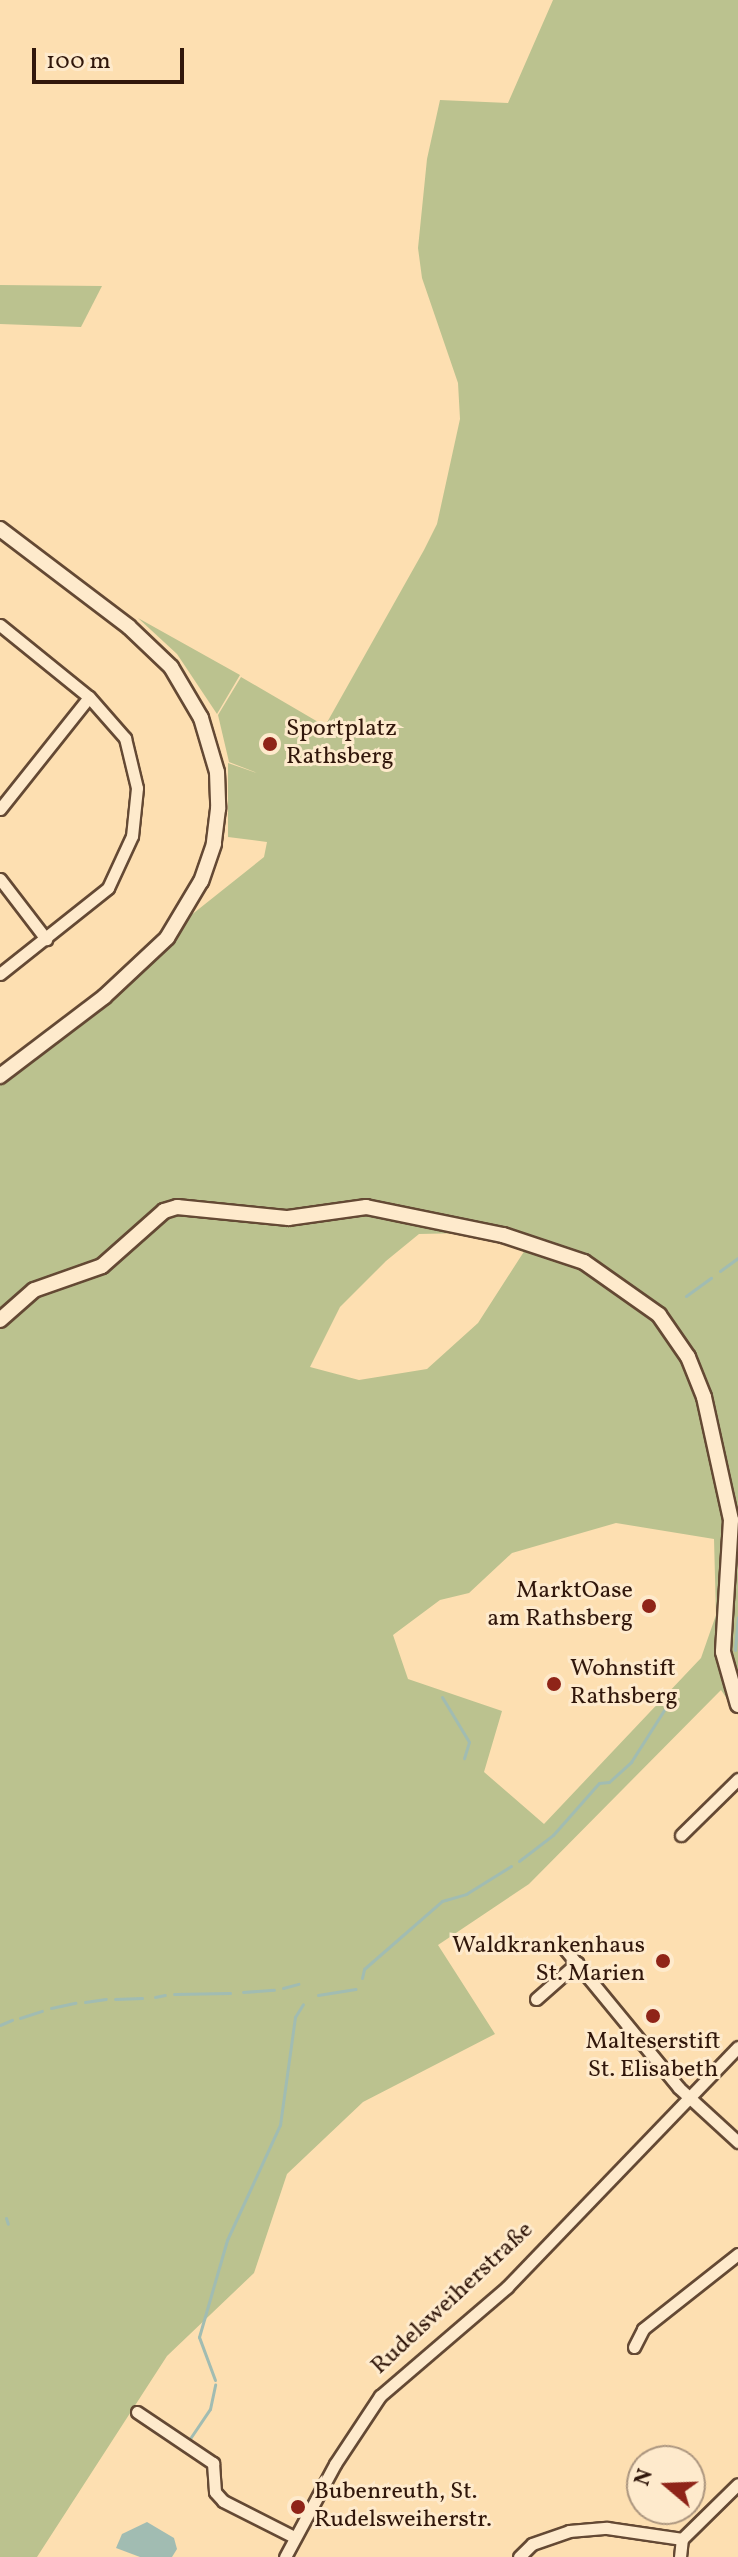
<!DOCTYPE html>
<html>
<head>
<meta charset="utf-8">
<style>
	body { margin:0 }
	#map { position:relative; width:738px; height:2557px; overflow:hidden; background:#fddfb1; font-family:Vollkorn,serif }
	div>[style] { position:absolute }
	.green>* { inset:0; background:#bbc28f }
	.water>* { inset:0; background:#a1bcb2 }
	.stream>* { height:3px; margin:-1.5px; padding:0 1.5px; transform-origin:1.5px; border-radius:1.5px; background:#a1bcb2 }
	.roads { filter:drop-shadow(2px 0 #644934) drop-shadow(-2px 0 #644934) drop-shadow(0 2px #644934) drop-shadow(0 -2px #644934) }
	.minor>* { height:11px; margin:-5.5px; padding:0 5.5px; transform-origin:5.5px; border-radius:5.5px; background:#feeacc }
	.tertiary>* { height:14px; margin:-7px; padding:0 7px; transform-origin:7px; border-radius:7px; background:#feeacc }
	.dots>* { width:22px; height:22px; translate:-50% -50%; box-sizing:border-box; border:4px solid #feeacc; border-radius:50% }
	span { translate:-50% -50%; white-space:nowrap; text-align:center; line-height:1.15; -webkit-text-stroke:6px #feeacc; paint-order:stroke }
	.poi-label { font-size:24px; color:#31170b }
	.left { translate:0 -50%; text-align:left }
	.right { translate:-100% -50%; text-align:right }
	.street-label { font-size:24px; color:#31170b }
	.north { position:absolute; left:626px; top:2445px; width:80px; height:80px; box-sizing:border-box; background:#feeacc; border:2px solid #ac967f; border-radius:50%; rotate:289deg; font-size:22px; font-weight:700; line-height:32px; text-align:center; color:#31170b }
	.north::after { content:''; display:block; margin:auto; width:28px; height:36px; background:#8f2418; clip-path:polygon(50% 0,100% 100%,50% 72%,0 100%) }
	.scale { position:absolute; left:32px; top:48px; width:152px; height:36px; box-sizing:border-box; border:4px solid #31170b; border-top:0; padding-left:10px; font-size:24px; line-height:28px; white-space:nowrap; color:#31170b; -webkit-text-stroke:6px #feeacc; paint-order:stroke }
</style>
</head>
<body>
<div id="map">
	<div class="green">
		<i style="clip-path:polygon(evenodd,553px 0,738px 0,738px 1715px,721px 1690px,529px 1884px,438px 1945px,495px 2034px,363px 2102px,287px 2174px,254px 2273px,167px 2356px,37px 2557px,0 2557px,0 1084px,118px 993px,190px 916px,264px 857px,267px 842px,228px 837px,228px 763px,257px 773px,229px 762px,218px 715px,241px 677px,325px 726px,424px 550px,437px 524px,460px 419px,458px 383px,422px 278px,418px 248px,427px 159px,440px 100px,508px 103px,553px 0,466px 1233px,525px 1250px,478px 1323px,427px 1369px,359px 1380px,310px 1367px,340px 1307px,386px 1261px,419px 1234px,466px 1233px,553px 0,616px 1523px,714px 1539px,716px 1615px,701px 1658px,544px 1824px,484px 1772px,502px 1711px,408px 1679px,393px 1635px,440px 1600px,469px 1593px,512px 1553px,616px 1523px)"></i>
		<i style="clip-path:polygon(0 285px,102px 286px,81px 327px,0 324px)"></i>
		<i style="clip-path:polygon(138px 618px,240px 675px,217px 714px,177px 654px)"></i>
	</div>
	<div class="water">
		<i style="clip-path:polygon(147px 2522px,174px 2538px,177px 2549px,172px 2557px,140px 2557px,116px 2548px,122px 2534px)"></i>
	</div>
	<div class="stream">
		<i style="left:720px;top:1271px;width:22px;rotate:-36deg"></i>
		<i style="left:686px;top:1296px;width:31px;rotate:-36deg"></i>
		<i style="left:735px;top:1650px;width:33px;rotate:-85deg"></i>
		<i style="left:442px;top:1697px;width:52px;rotate:59deg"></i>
		<i style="left:469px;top:1742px;width:17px;rotate:107deg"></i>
		<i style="left:519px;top:1861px;width:43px;rotate:-37.4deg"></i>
		<i style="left:553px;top:1835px;width:69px;rotate:-48.5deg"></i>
		<i style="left:599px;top:1783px;width:10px;rotate:-6deg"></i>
		<i style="left:609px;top:1782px;width:30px;rotate:-42deg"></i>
		<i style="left:631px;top:1762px;width:69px;rotate:-57.5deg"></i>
		<i style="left:362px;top:1978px;width:9px;rotate:-77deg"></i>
		<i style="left:364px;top:1969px;width:103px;rotate:-41.1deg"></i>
		<i style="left:442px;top:1901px;width:25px;rotate:-16deg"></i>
		<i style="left:466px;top:1894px;width:53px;rotate:-31.9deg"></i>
		<i style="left:283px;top:1988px;width:16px;rotate:-15deg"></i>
		<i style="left:243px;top:1992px;width:31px;rotate:-4deg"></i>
		<i style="left:174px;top:1994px;width:56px;rotate:-1deg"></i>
		<i style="left:318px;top:1995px;width:38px;rotate:-9deg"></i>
		<i style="left:155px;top:1997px;width:10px;rotate:-11deg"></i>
		<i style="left:115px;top:1999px;width:27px;rotate:-2deg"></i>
		<i style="left:85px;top:2002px;width:21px;rotate:-8deg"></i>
		<i style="left:51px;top:2008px;width:25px;rotate:-12deg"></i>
		<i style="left:20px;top:2018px;width:23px;rotate:-18deg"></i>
		<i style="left:0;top:2025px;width:13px;rotate:-23deg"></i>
		<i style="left:6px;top:2218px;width:6px;rotate:72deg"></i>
		<i style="left:215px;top:2380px;width:46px;rotate:-110.4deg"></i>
		<i style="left:199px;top:2337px;width:101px;rotate:-73.9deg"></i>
		<i style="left:227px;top:2240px;width:127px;rotate:-65.3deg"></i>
		<i style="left:280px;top:2125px;width:109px;rotate:-82.1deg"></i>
		<i style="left:295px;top:2017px;width:15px;rotate:-58deg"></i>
		<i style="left:189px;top:2440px;width:37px;rotate:-56deg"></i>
		<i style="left:210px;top:2409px;width:25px;rotate:-78deg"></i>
	</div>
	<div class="roads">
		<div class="minor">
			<i style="left:0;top:625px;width:114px;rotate:39deg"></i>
			<i style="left:89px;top:697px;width:55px;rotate:48.7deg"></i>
			<i style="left:125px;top:738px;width:51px;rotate:76.5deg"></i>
			<i style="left:137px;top:788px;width:48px;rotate:95.9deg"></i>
			<i style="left:132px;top:836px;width:57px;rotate:114.8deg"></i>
			<i style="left:108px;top:888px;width:138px;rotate:141.5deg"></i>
			<i style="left:0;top:809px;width:143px;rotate:-51.5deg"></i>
			<i style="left:0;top:879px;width:76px;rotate:52.5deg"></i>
			<i style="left:681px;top:1835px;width:80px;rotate:-44.5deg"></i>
			<i style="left:564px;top:1948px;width:181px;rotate:50.6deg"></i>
			<i style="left:679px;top:2088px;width:80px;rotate:42.5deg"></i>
			<i style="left:536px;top:1999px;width:55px;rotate:-41.3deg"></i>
			<i style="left:634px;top:2347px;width:20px;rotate:-63deg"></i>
			<i style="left:643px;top:2329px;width:121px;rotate:-38.3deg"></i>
			<i style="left:137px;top:2412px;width:92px;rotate:33.9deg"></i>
			<i style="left:213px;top:2463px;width:29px;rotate:86deg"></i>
			<i style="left:215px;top:2492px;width:12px;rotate:48deg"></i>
			<i style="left:223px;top:2501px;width:80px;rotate:26.9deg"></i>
			<i style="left:285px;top:2557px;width:106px;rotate:-61.7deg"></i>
			<i style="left:335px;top:2464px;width:82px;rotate:-56.5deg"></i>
			<i style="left:380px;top:2396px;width:167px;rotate:-40.6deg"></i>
			<i style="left:507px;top:2287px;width:333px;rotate:-46.1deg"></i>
			<i style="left:519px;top:2557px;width:18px;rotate:-45deg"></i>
			<i style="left:532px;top:2544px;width:39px;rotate:-19deg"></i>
			<i style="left:569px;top:2531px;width:38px;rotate:-5deg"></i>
			<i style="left:607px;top:2528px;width:76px;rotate:8.3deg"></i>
			<i style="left:682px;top:2539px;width:78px;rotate:-44.5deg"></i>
			<i style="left:680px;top:2557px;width:18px;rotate:-84deg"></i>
		</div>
		<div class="tertiary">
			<i style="left:0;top:529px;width:162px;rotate:37.2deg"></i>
			<i style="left:129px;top:627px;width:58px;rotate:43.6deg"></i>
			<i style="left:171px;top:667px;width:59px;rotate:59.5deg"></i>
			<i style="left:201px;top:718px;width:56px;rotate:73.5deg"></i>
			<i style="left:217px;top:772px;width:37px;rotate:88deg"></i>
			<i style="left:218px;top:809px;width:35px;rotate:97deg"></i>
			<i style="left:214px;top:844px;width:39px;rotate:109deg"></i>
			<i style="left:201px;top:881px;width:66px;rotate:120.8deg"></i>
			<i style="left:167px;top:938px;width:86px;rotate:136.9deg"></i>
			<i style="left:104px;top:997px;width:131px;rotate:142.8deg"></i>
			<i style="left:0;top:1320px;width:45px;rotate:-41.4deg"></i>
			<i style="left:34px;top:1290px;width:72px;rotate:-19.4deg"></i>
			<i style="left:102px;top:1266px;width:83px;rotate:-41.6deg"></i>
			<i style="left:164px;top:1211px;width:14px;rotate:-17deg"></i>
			<i style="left:177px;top:1207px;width:112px;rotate:5.7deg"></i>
			<i style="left:288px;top:1218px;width:79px;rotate:-8deg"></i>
			<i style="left:366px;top:1207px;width:140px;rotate:11.6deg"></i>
			<i style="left:503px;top:1235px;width:85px;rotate:18.4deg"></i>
			<i style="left:584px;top:1262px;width:92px;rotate:35.2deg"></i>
			<i style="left:659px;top:1315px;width:51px;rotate:55.4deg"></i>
			<i style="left:688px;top:1357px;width:43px;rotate:68.2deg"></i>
			<i style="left:704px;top:1397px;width:126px;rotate:77.6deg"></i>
			<i style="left:731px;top:1520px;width:132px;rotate:93.5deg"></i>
			<i style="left:723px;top:1652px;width:55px;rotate:74.2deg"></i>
		</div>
	</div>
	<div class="dots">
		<i style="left:270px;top:744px;background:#8f2418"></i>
		<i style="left:649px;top:1606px;background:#8f2418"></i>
		<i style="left:554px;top:1684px;background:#8f2418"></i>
		<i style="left:663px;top:1961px;background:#8f2418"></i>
		<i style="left:653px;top:2016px;background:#8f2418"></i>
		<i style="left:298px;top:2507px;background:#8f2418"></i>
	</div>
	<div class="poi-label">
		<span class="left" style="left:286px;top:744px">Sportplatz<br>Rathsberg</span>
		<span class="right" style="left:633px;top:1606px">MarktOase<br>am Rathsberg</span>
		<span class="left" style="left:570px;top:1684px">Wohnstift<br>Rathsberg</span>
		<span class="right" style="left:645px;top:1961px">Waldkrankenhaus<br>St. Marien</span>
		<span style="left:653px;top:2057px">Malteserstift<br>St. Elisabeth</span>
		<span class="left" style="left:314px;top:2507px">Bubenreuth, St.<br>Rudelsweiherstr.</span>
	</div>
	<div class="street-label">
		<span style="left:453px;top:2299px;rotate:-43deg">Rudelsweiherstraße</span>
	</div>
	<div class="north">N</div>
	<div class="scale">100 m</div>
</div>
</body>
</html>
